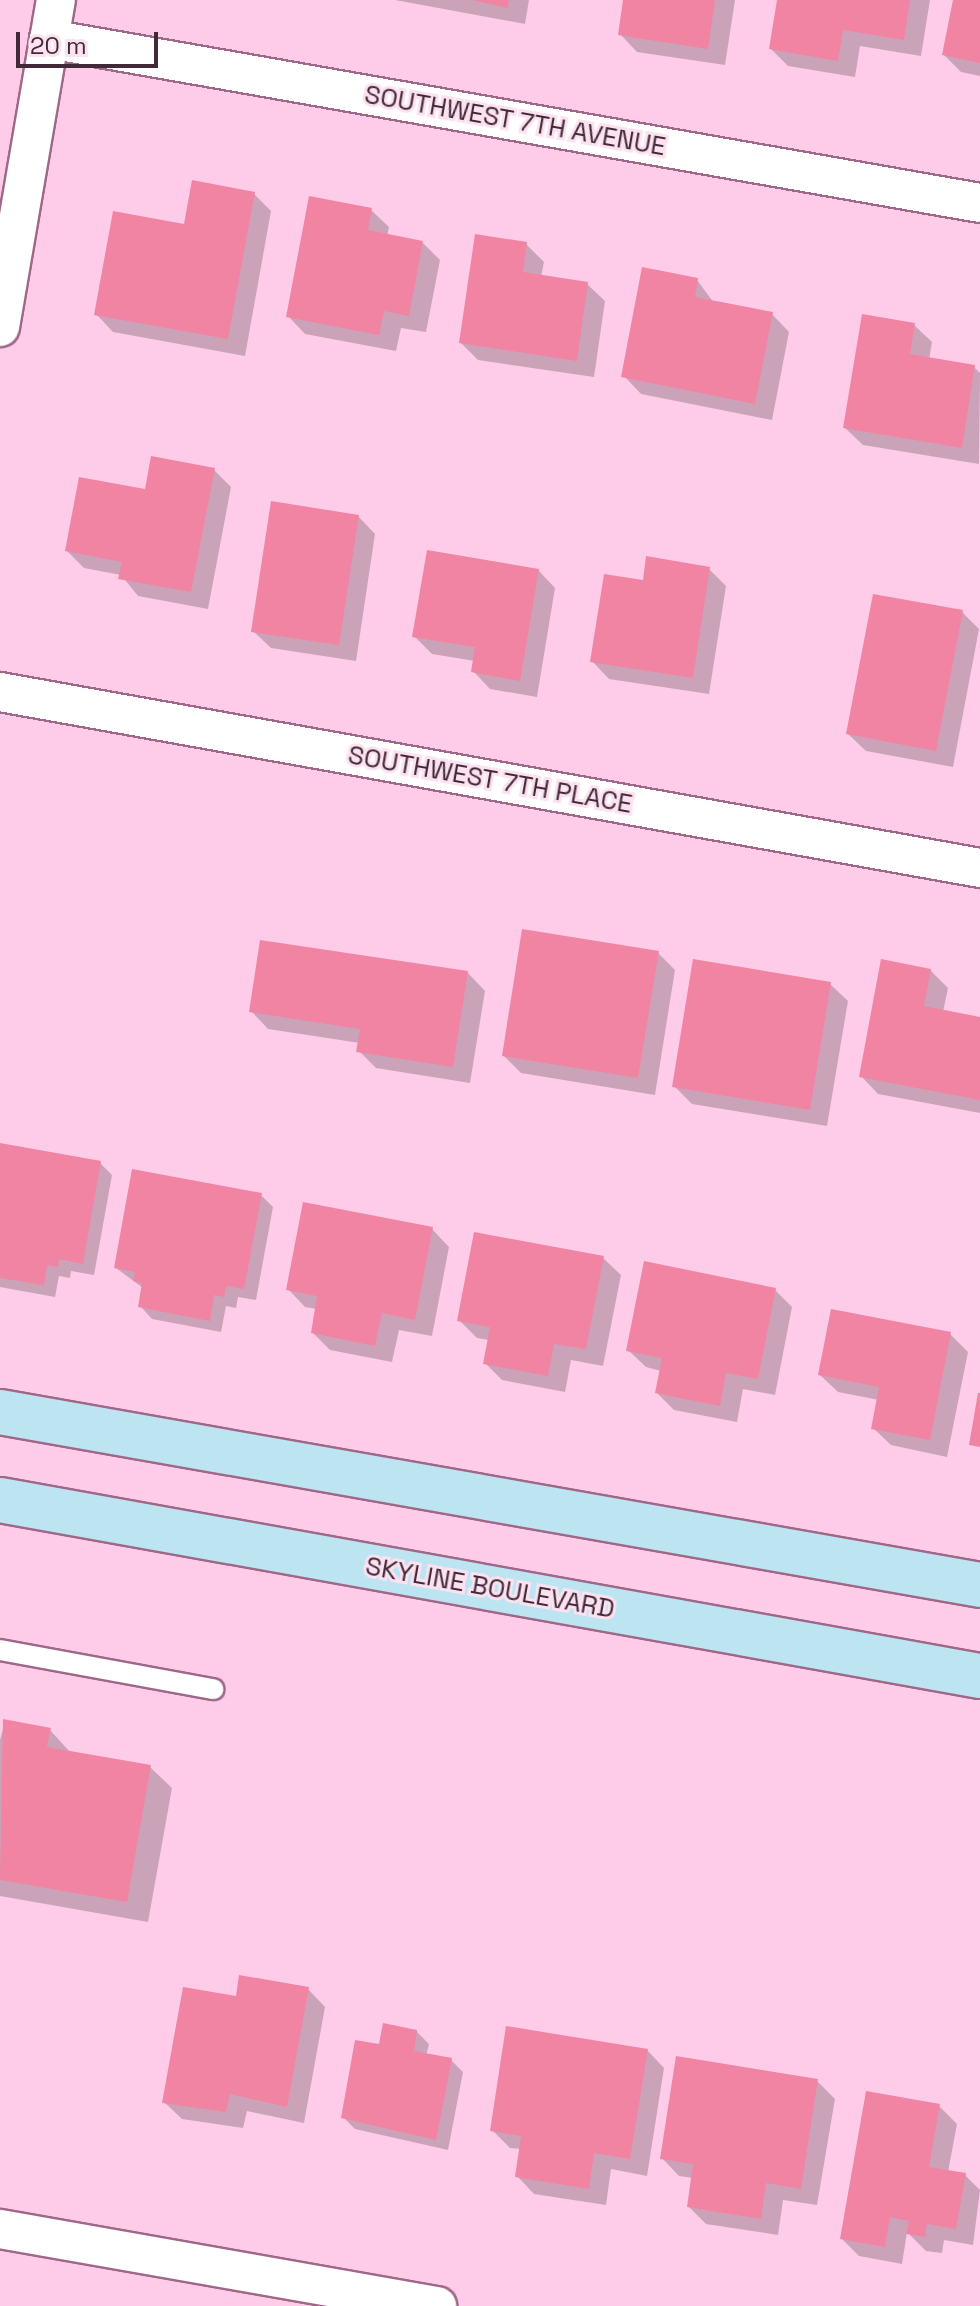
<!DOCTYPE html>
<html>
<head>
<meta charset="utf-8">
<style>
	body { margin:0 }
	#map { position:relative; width:980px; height:2306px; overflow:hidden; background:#fecce8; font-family:"Space Grotesk",sans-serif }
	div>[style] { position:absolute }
	.shadow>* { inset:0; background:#0003 }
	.building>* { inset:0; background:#f184a2 }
	.roads { filter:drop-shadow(2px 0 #9f6788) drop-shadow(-2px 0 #9f6788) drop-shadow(0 2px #9f6788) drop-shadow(0 -2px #9f6788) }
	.lane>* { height:20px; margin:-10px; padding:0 10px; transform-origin:10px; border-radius:10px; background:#fff }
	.street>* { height:38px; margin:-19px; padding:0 19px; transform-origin:19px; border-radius:19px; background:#fff }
	.secondary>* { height:44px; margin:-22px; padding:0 22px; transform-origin:22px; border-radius:22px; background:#bde5f1 }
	span { translate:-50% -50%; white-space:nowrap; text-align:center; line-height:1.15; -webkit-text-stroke:6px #fce2f0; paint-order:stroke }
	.street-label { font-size:26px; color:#412937 }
	.scale { position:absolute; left:16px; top:32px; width:142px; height:36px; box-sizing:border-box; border:4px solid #412937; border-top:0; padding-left:10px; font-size:24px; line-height:28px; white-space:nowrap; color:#412937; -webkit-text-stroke:6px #fce2f0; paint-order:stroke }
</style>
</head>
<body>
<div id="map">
	<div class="shadow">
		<i style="clip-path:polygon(395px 0,529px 0,525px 24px)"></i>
		<i style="clip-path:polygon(625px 0,735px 0,725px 65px,637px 52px,620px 34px)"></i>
		<i style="clip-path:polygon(779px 0,930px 0,921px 56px,860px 46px,855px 77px,788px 66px,771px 49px)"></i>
		<i style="clip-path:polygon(955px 0,980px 0,980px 76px,961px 72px,944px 55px)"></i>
		<i style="clip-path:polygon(254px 194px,271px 211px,245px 356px,113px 332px,96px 314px)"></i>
		<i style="clip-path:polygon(371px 210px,389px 227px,387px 236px,422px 242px,440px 260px,426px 332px,401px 328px,396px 351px,305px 334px,288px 316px)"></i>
		<i style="clip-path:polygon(526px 244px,544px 262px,541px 277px,587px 284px,605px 301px,594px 377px,478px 360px,461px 343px)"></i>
		<i style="clip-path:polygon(697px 280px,714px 303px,772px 314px,789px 332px,772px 420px,641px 394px,624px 376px)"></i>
		<i style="clip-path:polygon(914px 325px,932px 342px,929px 360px,974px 367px,980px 373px,979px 464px,863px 445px,845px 428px)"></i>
		<i style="clip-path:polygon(214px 470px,231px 487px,208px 609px,138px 596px,121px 575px,84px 568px,67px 551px,147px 492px)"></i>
		<i style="clip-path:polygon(358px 516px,375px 534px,356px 661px,271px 648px,253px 631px)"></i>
		<i style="clip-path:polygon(709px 569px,726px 586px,709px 694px,609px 679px,592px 661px,644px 582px)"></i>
		<i style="clip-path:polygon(538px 570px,555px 588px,537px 697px,490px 689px,473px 671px,475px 661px,432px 654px,414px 636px)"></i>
		<i style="clip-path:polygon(962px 612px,979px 629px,953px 767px,866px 751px,848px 734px)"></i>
		<i style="clip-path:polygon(658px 953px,675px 970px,655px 1095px,521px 1073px,504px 1056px)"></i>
		<i style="clip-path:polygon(930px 970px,948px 988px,943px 1012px,980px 1019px,980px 1113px,878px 1094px,861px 1076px)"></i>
		<i style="clip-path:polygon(468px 973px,485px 991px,470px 1083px,376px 1068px,359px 1051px,360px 1043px,268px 1029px,251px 1011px)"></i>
		<i style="clip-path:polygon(830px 984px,848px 1001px,827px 1126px,692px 1104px,675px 1087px)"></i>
		<i style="clip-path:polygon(0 1145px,100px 1163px,112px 1175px,94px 1275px,71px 1271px,70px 1278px,59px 1276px,55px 1297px,0 1287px)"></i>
		<i style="clip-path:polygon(261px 1195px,273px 1207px,256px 1300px,238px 1297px,236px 1308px,226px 1306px,221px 1332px,152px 1319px,140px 1306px,143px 1288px,116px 1268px)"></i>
		<i style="clip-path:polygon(432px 1229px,449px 1247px,432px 1336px,399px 1330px,392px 1362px,330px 1350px,313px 1333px,317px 1309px,305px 1307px,288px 1289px)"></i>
		<i style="clip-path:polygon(603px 1258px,621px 1275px,603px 1366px,571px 1360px,565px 1392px,502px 1380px,485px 1363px,489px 1340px,477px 1338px,459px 1320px)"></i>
		<i style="clip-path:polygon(775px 1290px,792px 1307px,775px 1395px,743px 1389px,737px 1422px,674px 1410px,657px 1393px,661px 1371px,646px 1367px,628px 1350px)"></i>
		<i style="clip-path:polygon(950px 1334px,968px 1352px,947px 1457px,891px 1445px,873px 1428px,879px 1400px,838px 1392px,820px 1375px)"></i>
		<i style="clip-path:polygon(5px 1722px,50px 1730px,71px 1753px,150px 1767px,172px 1788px,148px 1922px,0 1896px,0 1740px)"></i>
		<i style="clip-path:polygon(308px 1989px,325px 2007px,304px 2123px,247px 2111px,243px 2128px,182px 2119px,164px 2102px,237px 1998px)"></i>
		<i style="clip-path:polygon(416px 2031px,429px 2044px,426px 2056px,451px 2060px,463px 2072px,448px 2150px,355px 2129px,343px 2117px,381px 2047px)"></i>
		<i style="clip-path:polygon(647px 2050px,664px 2068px,647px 2176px,611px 2169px,606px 2205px,534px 2194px,517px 2176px,521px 2149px,510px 2148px,492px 2130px)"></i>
		<i style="clip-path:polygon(817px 2081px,835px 2099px,817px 2205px,783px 2200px,778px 2235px,706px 2224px,689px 2207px,693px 2178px,679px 2176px,662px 2158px)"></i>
		<i style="clip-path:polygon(939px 2106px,957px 2124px,948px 2172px,965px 2175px,980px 2190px,973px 2245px,944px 2240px,942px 2253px,926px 2251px,907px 2232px,902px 2264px,859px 2256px,842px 2239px)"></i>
	</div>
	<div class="building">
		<i style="clip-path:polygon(472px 0,509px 0,508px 8px)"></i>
		<i style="clip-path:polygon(623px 0,715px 0,708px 49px,618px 35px)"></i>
		<i style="clip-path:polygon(777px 0,910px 0,904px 40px,843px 30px,838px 61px,769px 49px)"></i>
		<i style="clip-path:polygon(953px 0,980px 0,980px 63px,942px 55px)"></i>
		<i style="clip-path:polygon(192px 180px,255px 192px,228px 339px,94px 315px,113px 211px,184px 224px)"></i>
		<i style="clip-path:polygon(309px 196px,372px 208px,368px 230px,423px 241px,409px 316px,384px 311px,379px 335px,286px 317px)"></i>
		<i style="clip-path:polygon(475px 234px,527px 242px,523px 272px,588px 282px,577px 361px,459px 343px)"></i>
		<i style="clip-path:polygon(642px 267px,698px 278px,695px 297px,773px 312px,755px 404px,621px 377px)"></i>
		<i style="clip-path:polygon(862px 314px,915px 323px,910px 354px,975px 365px,962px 448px,843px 428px)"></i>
		<i style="clip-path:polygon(151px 456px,215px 468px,191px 592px,118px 579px,122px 562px,65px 551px,79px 477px,145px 489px)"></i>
		<i style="clip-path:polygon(271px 501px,359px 515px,339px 645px,251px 632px)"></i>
		<i style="clip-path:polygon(427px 550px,539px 569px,520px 681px,471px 672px,475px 647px,412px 637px)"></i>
		<i style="clip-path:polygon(646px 556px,710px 567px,693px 678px,590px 662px,604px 574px,643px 580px)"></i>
		<i style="clip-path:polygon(873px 594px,963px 610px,936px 751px,846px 734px)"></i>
		<i style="clip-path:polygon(522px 929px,659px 951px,638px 1078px,502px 1056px)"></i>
		<i style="clip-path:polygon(260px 940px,468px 971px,453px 1067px,356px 1052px,360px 1029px,249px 1012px)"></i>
		<i style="clip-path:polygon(693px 959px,831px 982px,810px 1110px,672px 1087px)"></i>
		<i style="clip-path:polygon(881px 959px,931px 969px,924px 1006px,980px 1017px,980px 1100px,859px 1077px)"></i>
		<i style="clip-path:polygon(0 1143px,101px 1161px,83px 1264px,59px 1259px,58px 1267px,47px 1265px,44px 1285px,0 1278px)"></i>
		<i style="clip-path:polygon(132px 1169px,262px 1193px,244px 1289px,226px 1286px,224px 1297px,214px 1295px,210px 1321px,138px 1307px,142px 1283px,133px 1281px,135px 1272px,114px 1268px)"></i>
		<i style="clip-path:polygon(303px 1202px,433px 1227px,415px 1320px,382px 1313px,375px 1346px,311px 1333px,317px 1296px,286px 1290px)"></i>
		<i style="clip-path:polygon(474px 1232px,604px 1256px,586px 1349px,554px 1344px,548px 1376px,483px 1364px,490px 1327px,457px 1321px)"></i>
		<i style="clip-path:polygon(644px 1261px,776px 1288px,758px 1379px,726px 1373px,720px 1406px,655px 1393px,662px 1358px,626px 1351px)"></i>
		<i style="clip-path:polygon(831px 1309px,951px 1332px,930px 1440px,871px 1429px,879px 1387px,818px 1375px)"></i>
		<i style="clip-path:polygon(978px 1393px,980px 1393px,980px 1447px,969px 1445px)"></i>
		<i style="clip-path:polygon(3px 1719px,51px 1728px,47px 1747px,151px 1765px,127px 1902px,0 1880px)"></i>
		<i style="clip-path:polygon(239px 1975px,309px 1987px,287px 2107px,230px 2094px,226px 2112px,162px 2103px,183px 1987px,236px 1996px)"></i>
		<i style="clip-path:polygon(383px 2023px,417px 2030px,414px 2051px,452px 2058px,436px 2140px,341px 2118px,355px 2040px,379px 2044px)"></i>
		<i style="clip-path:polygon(506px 2026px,648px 2049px,630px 2159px,594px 2153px,589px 2189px,515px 2177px,521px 2136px,490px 2131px)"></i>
		<i style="clip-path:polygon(676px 2056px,818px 2079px,801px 2189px,766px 2183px,761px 2219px,687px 2207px,693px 2164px,660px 2159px)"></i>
		<i style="clip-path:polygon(866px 2091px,940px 2104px,929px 2167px,966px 2173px,956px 2229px,927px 2224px,925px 2237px,906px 2234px,909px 2221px,890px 2217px,885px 2247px,840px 2239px)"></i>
	</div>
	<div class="roads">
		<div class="lane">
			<i style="left:0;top:1650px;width:217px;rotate:10.4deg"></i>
		</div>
		<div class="street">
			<i style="left:49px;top:39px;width:945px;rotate:9.99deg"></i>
			<i style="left:0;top:327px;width:332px;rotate:-80.3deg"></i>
			<i style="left:0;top:692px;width:996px;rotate:10.18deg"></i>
			<i style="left:0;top:2229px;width:444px;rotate:10deg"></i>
		</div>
		<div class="secondary">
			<i style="left:0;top:1412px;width:995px;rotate:10.01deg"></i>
			<i style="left:0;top:1500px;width:996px;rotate:10.18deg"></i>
		</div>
	</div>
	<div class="street-label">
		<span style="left:515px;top:121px;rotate:10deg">SOUTHWEST 7TH AVENUE</span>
		<span style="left:490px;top:780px;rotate:10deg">SOUTHWEST 7TH PLACE</span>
		<span style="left:490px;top:1588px;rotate:10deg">SKYLINE BOULEVARD</span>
	</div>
	<div class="scale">20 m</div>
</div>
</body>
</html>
